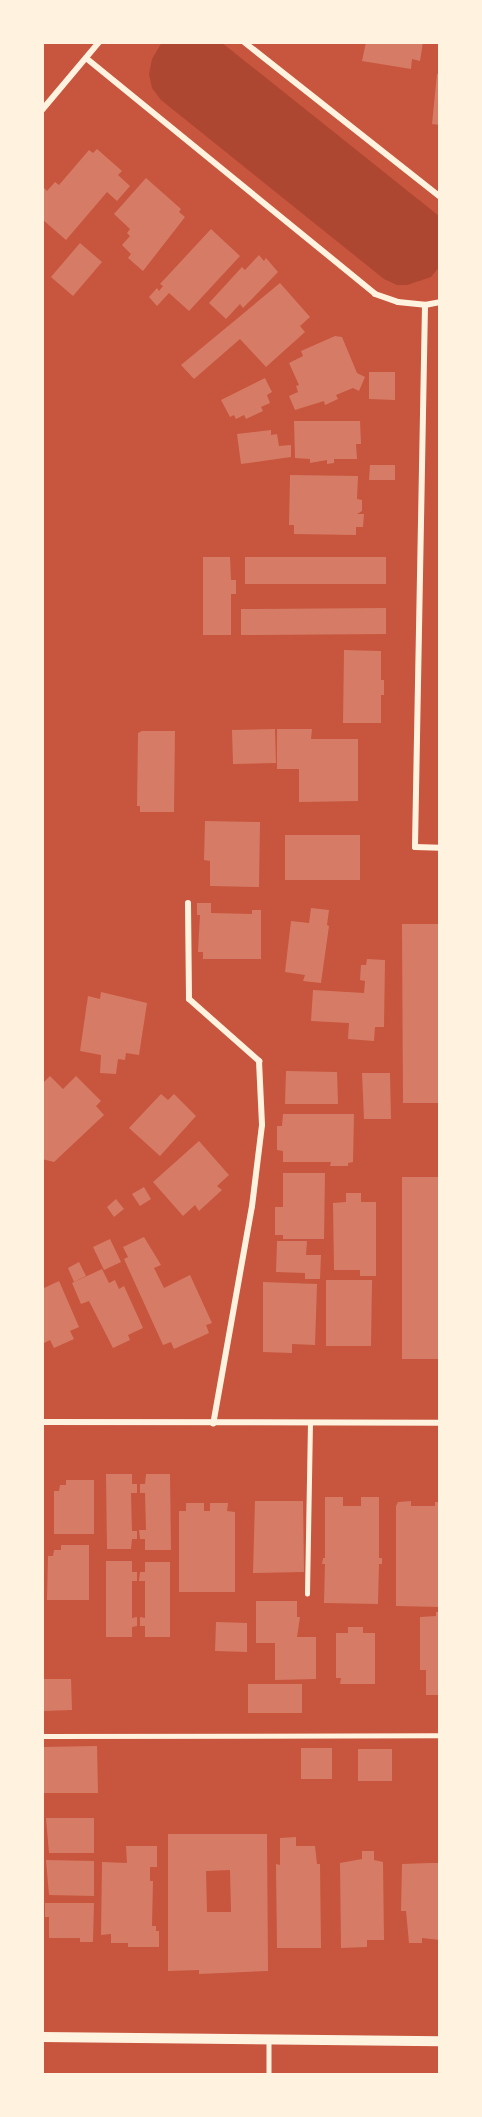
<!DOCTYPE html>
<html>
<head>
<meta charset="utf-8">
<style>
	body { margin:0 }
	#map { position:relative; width:482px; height:2117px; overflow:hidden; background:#c8553d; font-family:"Asap Condensed",sans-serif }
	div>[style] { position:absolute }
	.green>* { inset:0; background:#ae4732 }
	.building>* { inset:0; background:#d67c66 }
	.service>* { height:4.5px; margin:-2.25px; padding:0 2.25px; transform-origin:2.25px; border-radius:2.25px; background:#fff3e0 }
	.minor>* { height:6px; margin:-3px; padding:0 3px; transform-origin:3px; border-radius:3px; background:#fff3e0 }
	.tertiary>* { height:10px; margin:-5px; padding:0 5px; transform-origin:5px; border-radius:5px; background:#fff3e0 }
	span { translate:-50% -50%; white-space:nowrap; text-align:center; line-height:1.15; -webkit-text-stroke:4.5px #fff3e0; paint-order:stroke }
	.frame { position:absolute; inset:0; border:44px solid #fff3e0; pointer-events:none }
</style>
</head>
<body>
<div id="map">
	<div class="green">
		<i style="clip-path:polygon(162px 42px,221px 42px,439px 216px,440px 266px,431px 277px,407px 285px,397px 285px,384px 279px,161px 100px,152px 88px,149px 74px,152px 59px)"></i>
	</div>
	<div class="building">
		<i style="clip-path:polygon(366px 42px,423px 42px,420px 61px,412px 59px,411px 69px,362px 61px)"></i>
		<i style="clip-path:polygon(437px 74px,440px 74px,440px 125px,432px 124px)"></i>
		<i style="clip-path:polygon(97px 149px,122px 171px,118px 175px,130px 186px,117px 201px,107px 192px,66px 240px,42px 219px,42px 186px,47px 191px,55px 182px,59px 185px,89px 150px,93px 153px)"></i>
		<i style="clip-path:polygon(146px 178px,181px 209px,179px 212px,185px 217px,143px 271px,128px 258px,131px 254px,122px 245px,130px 236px,127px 233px,130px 229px,114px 214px)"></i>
		<i style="clip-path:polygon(211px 229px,240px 256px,189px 311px,169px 293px,157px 306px,149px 297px,157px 288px,159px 291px,163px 286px,160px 284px)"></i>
		<i style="clip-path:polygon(80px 243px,102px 262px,73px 296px,51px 277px)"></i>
		<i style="clip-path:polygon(259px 255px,264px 261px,266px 258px,278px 272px,243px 308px,240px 304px,226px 319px,209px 303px,242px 267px,245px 270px)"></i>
		<i style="clip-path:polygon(280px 283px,310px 317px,300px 326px,305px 332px,266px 367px,240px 339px,194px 379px,181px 365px)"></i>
		<i style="clip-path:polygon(335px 336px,342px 337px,357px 373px,365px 377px,359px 391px,353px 388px,336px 395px,338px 399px,325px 405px,324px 401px,295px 410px,289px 396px,298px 392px,296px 386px,299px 385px,289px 363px,303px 356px,301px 351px)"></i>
		<i style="clip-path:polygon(369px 372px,395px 372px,395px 400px,369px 399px)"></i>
		<i style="clip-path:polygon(265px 378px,272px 392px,267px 395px,270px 403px,261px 407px,263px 411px,246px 419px,244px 415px,236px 419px,234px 415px,230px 417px,221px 400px)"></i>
		<i style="clip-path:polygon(294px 421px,360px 421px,361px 444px,356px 444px,357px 459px,334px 459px,334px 463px,327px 464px,327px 460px,310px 463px,310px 459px,295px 458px)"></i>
		<i style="clip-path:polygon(271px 430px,271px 435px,277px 434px,279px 446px,291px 445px,291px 457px,241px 464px,237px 434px)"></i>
		<i style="clip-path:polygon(370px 465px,395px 465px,395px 480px,369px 480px)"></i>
		<i style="clip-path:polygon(290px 475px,358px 476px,357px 499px,362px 500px,362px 511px,357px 514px,364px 514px,363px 527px,356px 527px,356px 535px,294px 534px,294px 525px,289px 525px)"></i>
		<i style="clip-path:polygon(203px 557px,230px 557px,231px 580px,236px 580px,236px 594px,231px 594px,231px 635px,203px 635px)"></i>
		<i style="clip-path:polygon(245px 557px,386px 557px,386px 584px,245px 584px)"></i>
		<i style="clip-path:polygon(386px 608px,386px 634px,241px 635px,241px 609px)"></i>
		<i style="clip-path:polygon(344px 650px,381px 651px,381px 680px,384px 680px,384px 695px,381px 695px,381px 723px,343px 723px)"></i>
		<i style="clip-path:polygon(275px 729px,276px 763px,233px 764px,232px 730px)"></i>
		<i style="clip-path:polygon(277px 729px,312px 729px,311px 739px,358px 739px,358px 801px,299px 802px,299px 769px,277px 769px)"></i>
		<i style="clip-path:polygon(142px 731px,175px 731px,174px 812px,140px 812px,140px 806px,137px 806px,138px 733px)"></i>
		<i style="clip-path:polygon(205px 821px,260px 822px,259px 887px,210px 886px,210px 861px,204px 860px)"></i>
		<i style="clip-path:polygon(285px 835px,360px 835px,360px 880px,285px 880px)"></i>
		<i style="clip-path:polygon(197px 903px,211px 903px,211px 913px,252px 914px,252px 910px,261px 910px,261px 959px,203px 959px,203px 952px,198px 952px,200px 915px,197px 915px)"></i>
		<i style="clip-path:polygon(311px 908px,329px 910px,327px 925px,329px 926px,321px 983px,303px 981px,305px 975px,285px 972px,291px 921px,309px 923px)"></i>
		<i style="clip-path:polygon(402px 924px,440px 924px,440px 1103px,403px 1103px)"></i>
		<i style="clip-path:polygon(367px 959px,385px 960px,384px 1027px,375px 1027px,374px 1041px,348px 1039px,349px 1023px,311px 1021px,313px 990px,364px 993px,365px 981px,360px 980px,361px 965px,366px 965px)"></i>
		<i style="clip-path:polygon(101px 992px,147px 1003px,139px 1055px,126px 1053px,125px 1060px,118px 1059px,116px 1074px,100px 1073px,101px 1055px,80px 1051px,88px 996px,100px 999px)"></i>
		<i style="clip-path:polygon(286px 1071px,337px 1072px,338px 1104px,285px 1104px)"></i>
		<i style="clip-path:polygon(362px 1073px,390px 1073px,391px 1119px,364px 1119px)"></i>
		<i style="clip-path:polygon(50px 1076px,63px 1089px,76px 1076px,101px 1101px,96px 1106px,104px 1115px,54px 1162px,42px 1159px,42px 1084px)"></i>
		<i style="clip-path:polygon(161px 1094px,168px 1100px,174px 1094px,196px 1116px,160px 1156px,129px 1128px)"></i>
		<i style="clip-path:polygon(283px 1114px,354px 1114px,353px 1162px,348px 1163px,348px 1166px,330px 1166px,331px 1162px,283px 1162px,283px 1151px,277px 1150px,277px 1126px,282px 1126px)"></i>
		<i style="clip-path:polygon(199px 1141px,229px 1175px,217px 1186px,222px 1190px,199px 1211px,195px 1205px,183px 1216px,153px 1182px)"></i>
		<i style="clip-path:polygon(283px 1173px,325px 1173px,324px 1239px,283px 1239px,283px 1235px,275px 1235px,275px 1207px,283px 1207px)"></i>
		<i style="clip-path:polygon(402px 1177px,439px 1177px,440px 1359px,402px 1359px)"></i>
		<i style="clip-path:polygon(144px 1187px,151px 1199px,140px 1206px,132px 1194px)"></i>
		<i style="clip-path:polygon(346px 1193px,361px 1193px,361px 1202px,376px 1202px,376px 1276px,360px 1276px,360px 1270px,334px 1270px,333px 1203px,346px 1202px)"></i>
		<i style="clip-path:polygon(116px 1199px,124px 1209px,114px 1217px,107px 1207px)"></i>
		<i style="clip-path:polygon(144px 1237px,161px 1265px,154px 1268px,164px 1288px,190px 1275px,212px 1323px,206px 1325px,209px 1333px,174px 1349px,171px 1342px,163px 1345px,124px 1259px,128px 1257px,123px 1247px)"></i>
		<i style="clip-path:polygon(110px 1239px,121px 1262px,104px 1270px,93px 1247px)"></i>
		<i style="clip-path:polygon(277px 1241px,307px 1241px,306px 1255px,321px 1255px,320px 1279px,305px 1279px,305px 1273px,276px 1272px)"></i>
		<i style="clip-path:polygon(79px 1262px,86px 1276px,74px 1282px,68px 1268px)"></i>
		<i style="clip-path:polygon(102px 1269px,109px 1283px,115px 1280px,119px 1289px,124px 1286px,143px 1328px,128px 1335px,130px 1340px,113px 1348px,89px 1301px,81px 1304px,72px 1283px)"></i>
		<i style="clip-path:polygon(326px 1280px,372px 1280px,371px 1346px,326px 1346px)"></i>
		<i style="clip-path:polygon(59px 1281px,79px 1327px,70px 1331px,74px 1339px,54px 1348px,50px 1340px,42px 1344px,42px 1289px)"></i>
		<i style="clip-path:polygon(263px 1282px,317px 1284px,315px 1345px,292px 1344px,292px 1353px,263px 1352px)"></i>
		<i style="clip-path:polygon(106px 1474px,132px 1474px,132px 1484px,137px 1484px,137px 1493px,131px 1493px,132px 1531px,137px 1531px,137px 1539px,132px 1539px,131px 1549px,107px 1549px)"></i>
		<i style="clip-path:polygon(146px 1474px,170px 1474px,171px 1550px,145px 1550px,145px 1539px,140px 1539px,139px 1530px,146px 1530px,145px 1493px,140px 1493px,140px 1484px,145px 1484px)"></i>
		<i style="clip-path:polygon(66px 1480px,94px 1480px,94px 1534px,54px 1534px,54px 1491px,59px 1491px,60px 1485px,66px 1485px)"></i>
		<i style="clip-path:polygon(325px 1497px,343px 1497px,343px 1506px,361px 1506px,361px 1497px,379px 1497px,379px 1558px,382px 1558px,382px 1564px,379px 1564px,378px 1604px,324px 1603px,325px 1564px,322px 1564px,323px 1558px,325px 1558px)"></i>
		<i style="clip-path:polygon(255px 1501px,303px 1501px,304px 1572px,253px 1573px)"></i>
		<i style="clip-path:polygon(411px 1501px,411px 1506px,435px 1506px,435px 1502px,440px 1502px,440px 1607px,396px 1606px,396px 1506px,398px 1502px)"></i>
		<i style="clip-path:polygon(186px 1503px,204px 1503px,204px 1511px,210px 1511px,210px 1503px,228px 1503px,227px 1511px,235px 1512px,235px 1592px,179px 1592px,179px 1511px,186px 1511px)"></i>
		<i style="clip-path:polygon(61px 1545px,89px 1545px,89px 1600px,47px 1600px,48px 1556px,53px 1556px,54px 1550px,61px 1550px)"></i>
		<i style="clip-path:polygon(106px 1561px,132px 1561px,132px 1572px,137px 1572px,137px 1581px,132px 1581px,132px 1618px,137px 1617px,137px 1626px,132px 1627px,132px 1637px,106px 1637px)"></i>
		<i style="clip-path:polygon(145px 1562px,170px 1562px,170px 1637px,145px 1637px,145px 1626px,140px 1626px,140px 1617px,145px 1618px,145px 1581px,139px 1581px,140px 1572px,145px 1572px)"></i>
		<i style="clip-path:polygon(256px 1601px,297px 1601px,297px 1617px,300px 1617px,297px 1637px,316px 1637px,316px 1679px,275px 1680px,275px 1643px,256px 1643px)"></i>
		<i style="clip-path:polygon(436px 1612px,440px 1612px,440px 1695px,426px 1695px,426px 1670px,420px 1670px,420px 1617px,436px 1616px)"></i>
		<i style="clip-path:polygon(216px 1622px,247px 1623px,247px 1652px,215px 1651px)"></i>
		<i style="clip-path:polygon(348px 1627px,363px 1627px,363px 1633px,375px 1633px,375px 1684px,340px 1684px,341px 1678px,336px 1678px,336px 1633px,348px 1633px)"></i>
		<i style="clip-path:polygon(43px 1679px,71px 1679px,72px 1710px,43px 1711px)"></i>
		<i style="clip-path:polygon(248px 1684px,302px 1684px,302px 1713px,248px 1713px)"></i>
		<i style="clip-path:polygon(97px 1746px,98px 1793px,42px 1793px,42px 1747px)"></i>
		<i style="clip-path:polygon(301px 1748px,332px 1748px,332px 1779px,301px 1779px)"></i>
		<i style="clip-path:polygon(358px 1749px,392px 1749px,392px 1781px,358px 1781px)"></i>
		<i style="clip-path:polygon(46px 1818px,94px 1818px,94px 1853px,49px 1853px)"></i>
		<i style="clip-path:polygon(evenodd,168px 1834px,267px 1834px,268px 1971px,199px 1974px,199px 1970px,168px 1971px,168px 1834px,230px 1870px,231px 1912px,207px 1912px,206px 1871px,230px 1870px)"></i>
		<i style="clip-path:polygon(296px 1837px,296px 1846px,315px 1846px,317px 1864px,320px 1864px,321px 1948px,277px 1948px,276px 1864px,280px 1865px,280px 1838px)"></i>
		<i style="clip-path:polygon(126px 1846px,157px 1846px,157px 1867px,150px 1867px,150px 1881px,153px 1881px,152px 1926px,156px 1926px,156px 1931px,159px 1931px,159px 1947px,128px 1947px,128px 1943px,111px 1943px,111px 1934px,101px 1935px,102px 1862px,127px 1863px)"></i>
		<i style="clip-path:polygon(362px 1851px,374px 1851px,374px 1860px,383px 1862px,384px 1940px,367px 1940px,367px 1947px,341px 1948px,340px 1863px,362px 1859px)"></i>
		<i style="clip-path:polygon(46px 1860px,94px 1861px,94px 1896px,49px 1895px)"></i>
		<i style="clip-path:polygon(430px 1863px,440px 1863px,440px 1940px,422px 1938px,422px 1943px,409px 1943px,406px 1911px,401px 1911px,402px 1864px)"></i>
		<i style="clip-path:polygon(45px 1903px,94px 1903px,93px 1942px,80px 1942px,80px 1938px,49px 1938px,49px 1917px,45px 1917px)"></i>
	</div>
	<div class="service">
		<i style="left:307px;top:1594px;width:171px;rotate:-89deg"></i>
		<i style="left:42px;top:1736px;width:398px;rotate:-0.1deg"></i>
		<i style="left:269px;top:2041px;width:34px;rotate:90deg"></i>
	</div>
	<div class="minor">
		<i style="left:244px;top:42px;width:250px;rotate:38.3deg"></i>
		<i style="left:86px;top:58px;width:373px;rotate:39.2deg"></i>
		<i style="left:375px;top:294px;width:24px;rotate:19deg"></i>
		<i style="left:398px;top:302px;width:27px;rotate:6deg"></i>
		<i style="left:425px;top:305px;width:15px;rotate:-11deg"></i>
		<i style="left:42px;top:110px;width:89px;rotate:-50deg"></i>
		<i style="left:425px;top:305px;width:542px;rotate:91.06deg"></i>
		<i style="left:415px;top:847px;width:25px;rotate:2deg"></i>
		<i style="left:188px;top:903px;width:96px;rotate:89.4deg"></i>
		<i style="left:189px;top:999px;width:94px;rotate:41.5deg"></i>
		<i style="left:259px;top:1061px;width:64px;rotate:87.3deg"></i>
		<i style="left:262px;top:1125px;width:82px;rotate:97deg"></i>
		<i style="left:252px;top:1206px;width:221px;rotate:100.1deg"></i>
		<i style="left:42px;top:1422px;width:398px;rotate:0.1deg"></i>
	</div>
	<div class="tertiary">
		<i style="left:42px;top:2037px;width:398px;rotate:0.6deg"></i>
	</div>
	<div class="frame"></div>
</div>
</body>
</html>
